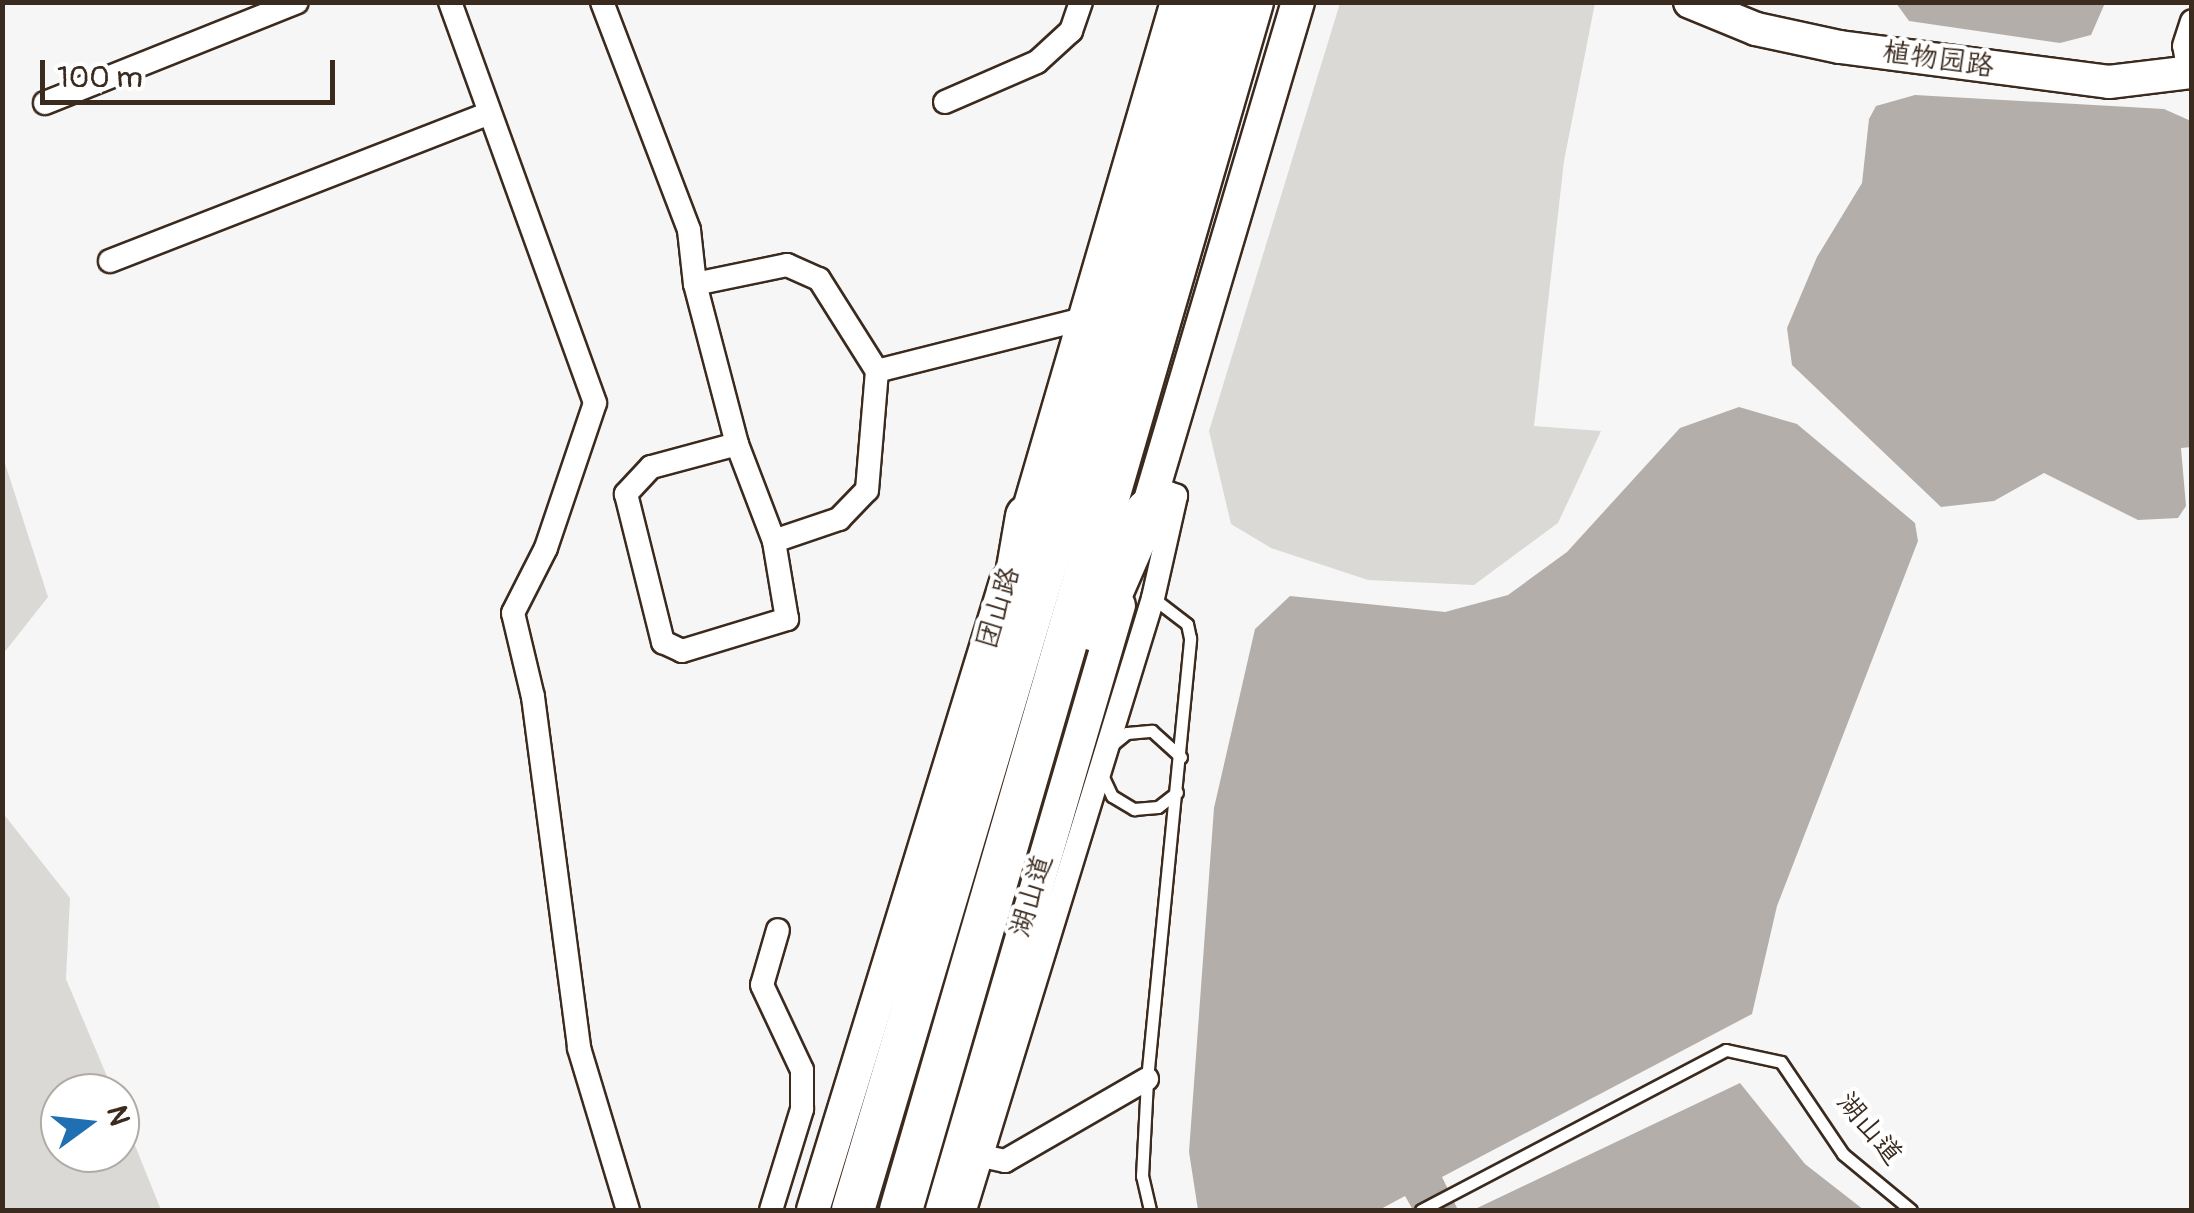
<!DOCTYPE html>
<html>
<head>
<meta charset="utf-8">
<style>
	body { margin:0 }
	#map { position:relative; width:2194px; height:1213px; overflow:hidden; background:#f7f6f6; font-family:Pangolin,"LXGW WenKai TC",sans-serif }
	div>[style] { position:absolute }
	.green>* { inset:0; background:#dbd9d6 }
	.water>* { inset:0; background:#b4aeaa }
	.roads { filter:drop-shadow(2px 0 #3b2a1e) drop-shadow(-2px 0 #3b2a1e) drop-shadow(0 2px #3b2a1e) drop-shadow(0 -2px #3b2a1e) }
	.lane>* { height:11px; margin:-5.5px; padding:0 5.5px; transform-origin:5.5px; border-radius:5.5px; background:#fff }
	.street>* { height:22px; margin:-11px; padding:0 11px; transform-origin:11px; border-radius:11px; background:#fff }
	.secondary>* { height:32px; margin:-16px; padding:0 16px; transform-origin:16px; border-radius:16px; background:#fff }
	.highway>* { height:42px; margin:-21px; padding:0 21px; transform-origin:21px; border-radius:21px; background:#fff }
	span { translate:-50% -50%; white-space:nowrap; text-align:center; line-height:1.15; -webkit-text-stroke:9px #fff; paint-order:stroke }
	.street-label { font-size:28px; color:#3b2a1e }
	.frame { position:absolute; inset:0; border:5px solid #3b2a1e; pointer-events:none }
	.north { position:absolute; left:40px; top:1073px; width:100px; height:100px; box-sizing:border-box; background:#fff; border:2px solid #b1aaa5; border-radius:50%; rotate:75deg; font-size:28px; font-weight:700; line-height:40px; text-align:center; color:#3b2a1e }
	.north::after { content:''; display:block; margin:auto; width:35px; height:45px; background:#1f6fb2; clip-path:polygon(50% 0,100% 100%,50% 72%,0 100%) }
	.scale { position:absolute; left:40px; top:60px; width:295px; height:45px; box-sizing:border-box; border:5px solid #3b2a1e; border-top:0; padding-left:12px; font-size:30px; line-height:35px; white-space:nowrap; color:#3b2a1e; -webkit-text-stroke:8px #fff; paint-order:stroke }
</style>
</head>
<body>
<div id="map">
	<div class="green">
		<i style="clip-path:polygon(1340px 3px,1595px 3px,1564px 161px,1534px 426px,1601px 431px,1558px 523px,1474px 585px,1368px 580px,1271px 548px,1231px 524px,1209px 431px)"></i>
		<i style="clip-path:polygon(2px 454px,48px 597px,3px 654px,2px 654px)"></i>
		<i style="clip-path:polygon(2px 812px,70px 898px,66px 979px,114px 1093px,60px 1093px,60px 1153px,120px 1153px,120px 1108px,161px 1210px,3px 1210px)"></i>
	</div>
	<div class="water">
		<i style="clip-path:polygon(1896px 3px,2105px 3px,2091px 35px,2060px 43px,1909px 21px)"></i>
		<i style="clip-path:polygon(1915px 95px,2164px 109px,2191px 121px,2192px 447px,2181px 448px,2186px 506px,2178px 518px,2138px 520px,2044px 473px,1994px 501px,1941px 507px,1792px 365px,1787px 328px,1817px 257px,1862px 183px,1869px 119px,1876px 106px)"></i>
		<i style="clip-path:polygon(1739px 407px,1797px 424px,1915px 523px,1918px 541px,1777px 906px,1752px 1014px,1442px 1177px,1458px 1210px,1413px 1210px,1405px 1196px,1379px 1210px,1198px 1210px,1189px 1152px,1214px 808px,1255px 629px,1290px 596px,1445px 612px,1508px 595px,1567px 552px,1680px 428px)"></i>
		<i style="clip-path:polygon(1740px 1083px,1805px 1164px,1864px 1210px,1473px 1210px)"></i>
	</div>
	<div class="roads">
		<div class="lane">
			<i style="left:1112px;top:745px;width:19px;rotate:-39deg"></i>
			<i style="left:1127px;top:733px;width:25px;rotate:-5deg"></i>
			<i style="left:1152px;top:731px;width:39px;rotate:42deg"></i>
			<i style="left:1103px;top:777px;width:21px;rotate:65deg"></i>
			<i style="left:1112px;top:796px;width:26px;rotate:31deg"></i>
			<i style="left:1134px;top:809px;width:24px;rotate:-5deg"></i>
			<i style="left:1158px;top:807px;width:24px;rotate:-38deg"></i>
			<i style="left:1150px;top:1210px;width:35px;rotate:-103deg"></i>
			<i style="left:1142px;top:1176px;width:97px;rotate:-87deg"></i>
			<i style="left:1147px;top:1079px;width:443px;rotate:-84.4deg"></i>
			<i style="left:1190px;top:638px;width:14px;rotate:-102deg"></i>
			<i style="left:1187px;top:624px;width:43px;rotate:-142.6deg"></i>
			<i style="left:1421px;top:1210px;width:344px;rotate:-27.7deg"></i>
			<i style="left:1726px;top:1050px;width:56px;rotate:12.3deg"></i>
			<i style="left:1781px;top:1062px;width:111px;rotate:56deg"></i>
			<i style="left:1843px;top:1154px;width:88px;rotate:39.5deg"></i>
		</div>
		<div class="street">
			<i style="left:450px;top:2px;width:426px;rotate:70.1deg"></i>
			<i style="left:595px;top:403px;width:153px;rotate:108.7deg"></i>
			<i style="left:546px;top:548px;width:73px;rotate:116.9deg"></i>
			<i style="left:513px;top:613px;width:86px;rotate:76.6deg"></i>
			<i style="left:533px;top:697px;width:354px;rotate:82.5deg"></i>
			<i style="left:579px;top:1048px;width:169px;rotate:73.2deg"></i>
			<i style="left:602px;top:2px;width:244px;rotate:69.1deg"></i>
			<i style="left:689px;top:230px;width:54px;rotate:83.7deg"></i>
			<i style="left:2189px;top:73px;width:27px;rotate:-100deg"></i>
			<i style="left:2184px;top:46px;width:26px;rotate:-72deg"></i>
			<i style="left:945px;top:102px;width:100px;rotate:-23.5deg"></i>
			<i style="left:1037px;top:62px;width:46px;rotate:-42.4deg"></i>
			<i style="left:1071px;top:31px;width:31px;rotate:-71deg"></i>
			<i style="left:45px;top:103px;width:271px;rotate:-21.8deg"></i>
			<i style="left:110px;top:261px;width:407px;rotate:-21.3deg"></i>
			<i style="left:737px;top:444px;width:165px;rotate:-104.7deg"></i>
			<i style="left:695px;top:284px;width:94px;rotate:-11.7deg"></i>
			<i style="left:787px;top:265px;width:35px;rotate:24deg"></i>
			<i style="left:819px;top:279px;width:109px;rotate:57.8deg"></i>
			<i style="left:774px;top:541px;width:104px;rotate:-110.9deg"></i>
			<i style="left:737px;top:444px;width:89px;rotate:165deg"></i>
			<i style="left:651px;top:467px;width:37px;rotate:133deg"></i>
			<i style="left:626px;top:494px;width:153px;rotate:76deg"></i>
			<i style="left:663px;top:642px;width:21px;rotate:25deg"></i>
			<i style="left:682px;top:651px;width:110px;rotate:-16.9deg"></i>
			<i style="left:787px;top:619px;width:79px;rotate:-99.5deg"></i>
			<i style="left:774px;top:541px;width:69px;rotate:-18.7deg"></i>
			<i style="left:839px;top:519px;width:40px;rotate:-46deg"></i>
			<i style="left:867px;top:490px;width:119px;rotate:-85.2deg"></i>
			<i style="left:877px;top:371px;width:217px;rotate:-14.2deg"></i>
			<i style="left:968px;top:1153px;width:38px;rotate:12deg"></i>
			<i style="left:1005px;top:1161px;width:164px;rotate:-30deg"></i>
			<i style="left:771px;top:1210px;width:106px;rotate:-72.9deg"></i>
			<i style="left:802px;top:1109px;width:39px;rotate:-90deg"></i>
			<i style="left:802px;top:1070px;width:94px;rotate:-115.2deg"></i>
			<i style="left:762px;top:985px;width:57px;rotate:-73.8deg"></i>
			<i style="left:965px;top:1210px;width:640px;rotate:-72.92deg"></i>
			<i style="left:1153px;top:598px;width:105px;rotate:-77.3deg"></i>
			<i style="left:1176px;top:496px;width:23px;rotate:-157deg"></i>
		</div>
		<div class="secondary">
			<i style="left:1690px;top:2px;width:71px;rotate:22.2deg"></i>
			<i style="left:1756px;top:29px;width:86px;rotate:12.1deg"></i>
			<i style="left:1840px;top:47px;width:271px;rotate:7.4deg"></i>
			<i style="left:2109px;top:82px;width:84px;rotate:-6.9deg"></i>
			<i style="left:1140px;top:534px;width:555px;rotate:-73.46deg"></i>
			<i style="left:1021px;top:536px;width:556px;rotate:-73.72deg"></i>
			<i style="left:813px;top:1210px;width:657px;rotate:-72.92deg"></i>
			<i style="left:942px;top:1210px;width:630px;rotate:-73.69deg"></i>
		</div>
		<div class="highway">
			<i style="left:1011px;top:609px;width:94px;rotate:-80.2deg"></i>
			<i style="left:1095px;top:630px;width:130px;rotate:-66.4deg"></i>
			<i style="left:853px;top:1210px;width:1261px;rotate:-73.41deg"></i>
			<i style="left:901px;top:1210px;width:1258px;rotate:-73.8deg"></i>
		</div>
	</div>
	<div class="street-label">
		<span style="left:1938px;top:60px;rotate:8deg">植物园路</span>
		<span style="left:999px;top:608px;rotate:-73deg">团山路</span>
		<span style="left:1032px;top:896px;rotate:-73deg">湖山道</span>
		<span style="left:1869px;top:1129px;rotate:50deg">湖山道</span>
	</div>
	<div class="frame"></div>
	<div class="north">N</div>
	<div class="scale">100 m</div>
</div>
</body>
</html>
